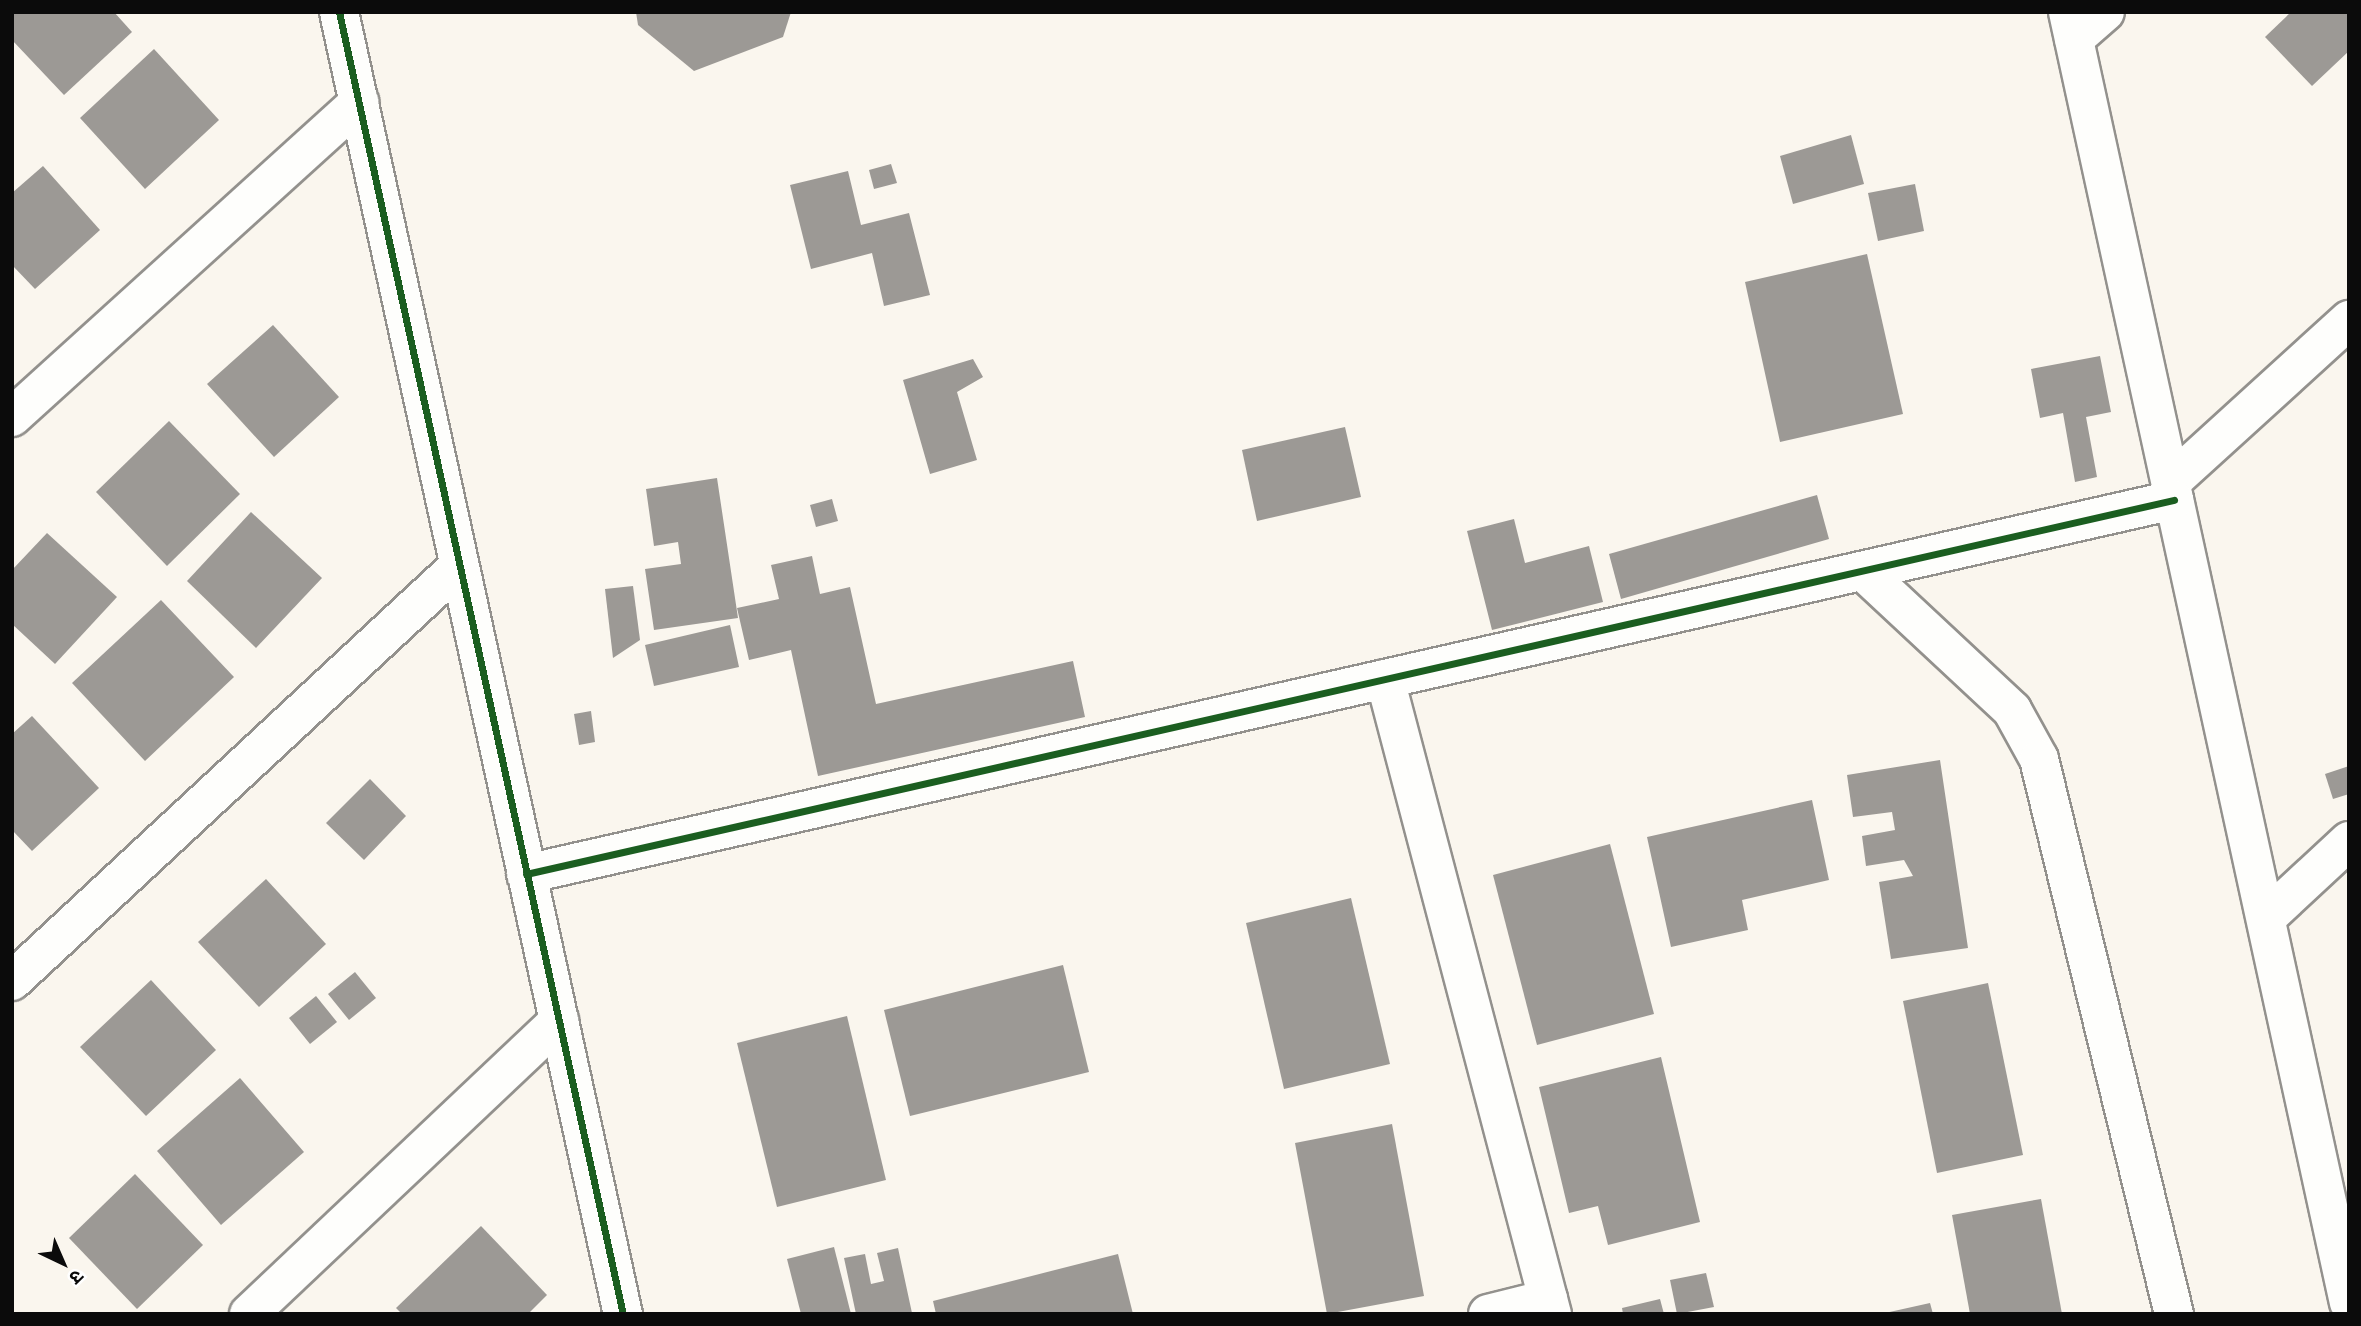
<!DOCTYPE html>
<html>
<head>
<meta charset="utf-8">
<style>
	body { margin:0 }
	#map { position:relative; width:2361px; height:1326px; overflow:hidden; background:#faf6ee; font-family:Literata,"Noto Sans Devanagari",serif }
	div>[style] { position:absolute }
	.building>* { inset:0; background:#9c9995 }
	.roads { filter:drop-shadow(2px 0 #93918d) drop-shadow(-2px 0 #93918d) drop-shadow(0 2px #93918d) drop-shadow(0 -2px #93918d) }
	.street>* { height:38px; margin:-19px; padding:0 19px; transform-origin:19px; border-radius:19px; background:#fefefc }
	.cycleway>* { height:7px; margin:-3.5px; padding:0 3.5px; transform-origin:3.5px; border-radius:3.5px; background:#1b5e20 }
	span { translate:-50% -50%; white-space:nowrap; text-align:center; line-height:1.15; -webkit-text-stroke:7px #fff; paint-order:stroke }
	.frame { position:absolute; inset:0; border:14px solid #0b0b0b; pointer-events:none }
	.north { position:absolute; left:28px; top:1228px; width:70px; height:70px; -webkit-text-stroke:5px #fff; paint-order:stroke; rotate:136deg; font-size:19px; font-weight:700; line-height:28px; text-align:center; color:#0b0b0b }
	.north::after { content:''; display:block; margin:auto; width:24px; height:32px; background:#0b0b0b; clip-path:polygon(50% 0,100% 100%,50% 72%,0 100%) }
</style>
</head>
<body>
<div id="map">
	<div class="building">
		<i style="clip-path:polygon(12px 12px,114px 12px,132px 32px,64px 95px,12px 40px)"></i>
		<i style="clip-path:polygon(636px 12px,791px 12px,783px 37px,694px 71px,638px 25px)"></i>
		<i style="clip-path:polygon(2291px 12px,2349px 12px,2349px 51px,2312px 86px,2265px 37px)"></i>
		<i style="clip-path:polygon(154px 49px,219px 120px,145px 189px,80px 118px)"></i>
		<i style="clip-path:polygon(1851px 135px,1864px 184px,1793px 204px,1780px 156px)"></i>
		<i style="clip-path:polygon(891px 164px,897px 183px,874px 189px,869px 170px)"></i>
		<i style="clip-path:polygon(43px 166px,100px 230px,35px 289px,12px 265px,12px 193px)"></i>
		<i style="clip-path:polygon(848px 171px,861px 225px,909px 213px,930px 295px,884px 306px,872px 253px,811px 269px,790px 185px)"></i>
		<i style="clip-path:polygon(1915px 184px,1924px 231px,1878px 241px,1868px 193px)"></i>
		<i style="clip-path:polygon(1867px 254px,1903px 414px,1780px 442px,1745px 282px)"></i>
		<i style="clip-path:polygon(273px 325px,339px 397px,274px 457px,207px 384px)"></i>
		<i style="clip-path:polygon(2100px 356px,2111px 412px,2086px 417px,2097px 477px,2075px 482px,2063px 413px,2040px 418px,2031px 369px)"></i>
		<i style="clip-path:polygon(973px 359px,983px 377px,957px 392px,977px 460px,930px 474px,903px 380px)"></i>
		<i style="clip-path:polygon(169px 421px,240px 494px,167px 566px,96px 492px)"></i>
		<i style="clip-path:polygon(1345px 427px,1361px 497px,1257px 521px,1242px 450px)"></i>
		<i style="clip-path:polygon(717px 478px,738px 618px,654px 630px,645px 569px,681px 564px,678px 542px,654px 546px,646px 489px)"></i>
		<i style="clip-path:polygon(1817px 495px,1829px 539px,1621px 599px,1609px 554px)"></i>
		<i style="clip-path:polygon(832px 499px,838px 521px,816px 527px,810px 505px)"></i>
		<i style="clip-path:polygon(251px 512px,322px 578px,256px 648px,187px 581px)"></i>
		<i style="clip-path:polygon(1514px 519px,1525px 563px,1589px 546px,1603px 602px,1492px 630px,1467px 531px)"></i>
		<i style="clip-path:polygon(47px 533px,117px 597px,55px 664px,12px 624px,12px 570px)"></i>
		<i style="clip-path:polygon(812px 556px,820px 594px,850px 587px,876px 704px,1073px 661px,1085px 717px,818px 776px,791px 650px,749px 660px,737px 608px,779px 599px,771px 565px)"></i>
		<i style="clip-path:polygon(633px 586px,640px 640px,613px 658px,605px 589px)"></i>
		<i style="clip-path:polygon(161px 600px,234px 677px,145px 761px,72px 683px)"></i>
		<i style="clip-path:polygon(730px 625px,739px 667px,654px 686px,645px 645px)"></i>
		<i style="clip-path:polygon(591px 711px,595px 742px,579px 745px,574px 714px)"></i>
		<i style="clip-path:polygon(32px 716px,99px 788px,32px 851px,12px 830px,12px 734px)"></i>
		<i style="clip-path:polygon(1940px 760px,1968px 948px,1891px 959px,1879px 882px,1913px 876px,1904px 860px,1866px 866px,1862px 836px,1895px 830px,1892px 812px,1853px 817px,1847px 775px)"></i>
		<i style="clip-path:polygon(2349px 766px,2349px 794px,2333px 799px,2325px 774px)"></i>
		<i style="clip-path:polygon(370px 779px,406px 816px,364px 860px,326px 823px)"></i>
		<i style="clip-path:polygon(1812px 800px,1829px 880px,1742px 900px,1748px 930px,1671px 947px,1647px 837px)"></i>
		<i style="clip-path:polygon(1610px 844px,1654px 1014px,1537px 1045px,1493px 875px)"></i>
		<i style="clip-path:polygon(266px 879px,326px 944px,259px 1007px,198px 942px)"></i>
		<i style="clip-path:polygon(1351px 898px,1390px 1064px,1284px 1089px,1246px 923px)"></i>
		<i style="clip-path:polygon(1063px 965px,1089px 1072px,910px 1116px,884px 1010px)"></i>
		<i style="clip-path:polygon(355px 972px,376px 998px,349px 1020px,328px 994px)"></i>
		<i style="clip-path:polygon(151px 980px,216px 1050px,146px 1116px,80px 1047px)"></i>
		<i style="clip-path:polygon(1988px 983px,2023px 1155px,1937px 1173px,1903px 1001px)"></i>
		<i style="clip-path:polygon(316px 996px,337px 1022px,310px 1044px,289px 1018px)"></i>
		<i style="clip-path:polygon(847px 1016px,886px 1180px,777px 1207px,737px 1043px)"></i>
		<i style="clip-path:polygon(1661px 1057px,1700px 1222px,1608px 1245px,1598px 1206px,1569px 1213px,1539px 1087px)"></i>
		<i style="clip-path:polygon(240px 1078px,304px 1152px,221px 1225px,157px 1151px)"></i>
		<i style="clip-path:polygon(1392px 1124px,1424px 1296px,1327px 1314px,1295px 1143px)"></i>
		<i style="clip-path:polygon(135px 1174px,203px 1245px,137px 1309px,69px 1238px)"></i>
		<i style="clip-path:polygon(2041px 1199px,2062px 1314px,1970px 1314px,1952px 1215px)"></i>
		<i style="clip-path:polygon(481px 1226px,547px 1295px,528px 1314px,402px 1314px,396px 1308px)"></i>
		<i style="clip-path:polygon(834px 1247px,851px 1314px,801px 1314px,787px 1259px)"></i>
		<i style="clip-path:polygon(898px 1248px,912px 1313px,856px 1314px,844px 1258px,865px 1254px,871px 1284px,884px 1281px,877px 1253px)"></i>
		<i style="clip-path:polygon(1118px 1254px,1133px 1314px,936px 1314px,933px 1301px)"></i>
		<i style="clip-path:polygon(1706px 1273px,1714px 1307px,1677px 1314px,1670px 1280px)"></i>
		<i style="clip-path:polygon(1660px 1299px,1664px 1314px,1623px 1314px,1622px 1308px)"></i>
		<i style="clip-path:polygon(1930px 1303px,1933px 1314px,1885px 1314px,1885px 1313px)"></i>
	</div>
	<div class="roads">
		<div class="street">
			<i style="left:339px;top:12px;width:1333px;rotate:77.7deg"></i>
			<i style="left:2068px;top:12px;width:1321px;rotate:77.72deg"></i>
			<i style="left:2074px;top:39px;width:41px;rotate:-41.1deg"></i>
			<i style="left:12px;top:417px;width:469px;rotate:-42.2deg"></i>
			<i style="left:2171px;top:482px;width:241px;rotate:-42.3deg"></i>
			<i style="left:1863px;top:571px;width:204px;rotate:43deg"></i>
			<i style="left:2012px;top:710px;width:56px;rotate:61.1deg"></i>
			<i style="left:2039px;top:759px;width:571px;rotate:76.33deg"></i>
			<i style="left:1385px;top:679px;width:657px;rotate:75.27deg"></i>
			<i style="left:526px;top:874px;width:1690px;rotate:-12.79deg"></i>
			<i style="left:2266px;top:918px;width:113px;rotate:-42.9deg"></i>
			<i style="left:12px;top:981px;width:610px;rotate:-42.87deg"></i>
			<i style="left:249px;top:1314px;width:427px;rotate:-43.4deg"></i>
			<i style="left:1488px;top:1314px;width:62px;rotate:-14deg"></i>
		</div>
	</div>
	<div class="cycleway">
		<i style="left:339px;top:12px;width:1333px;rotate:77.7deg"></i>
		<i style="left:526px;top:874px;width:1690px;rotate:-12.79deg"></i>
	</div>
	<div class="frame"></div>
	<div class="north">उ</div>
</div>
</body>
</html>
